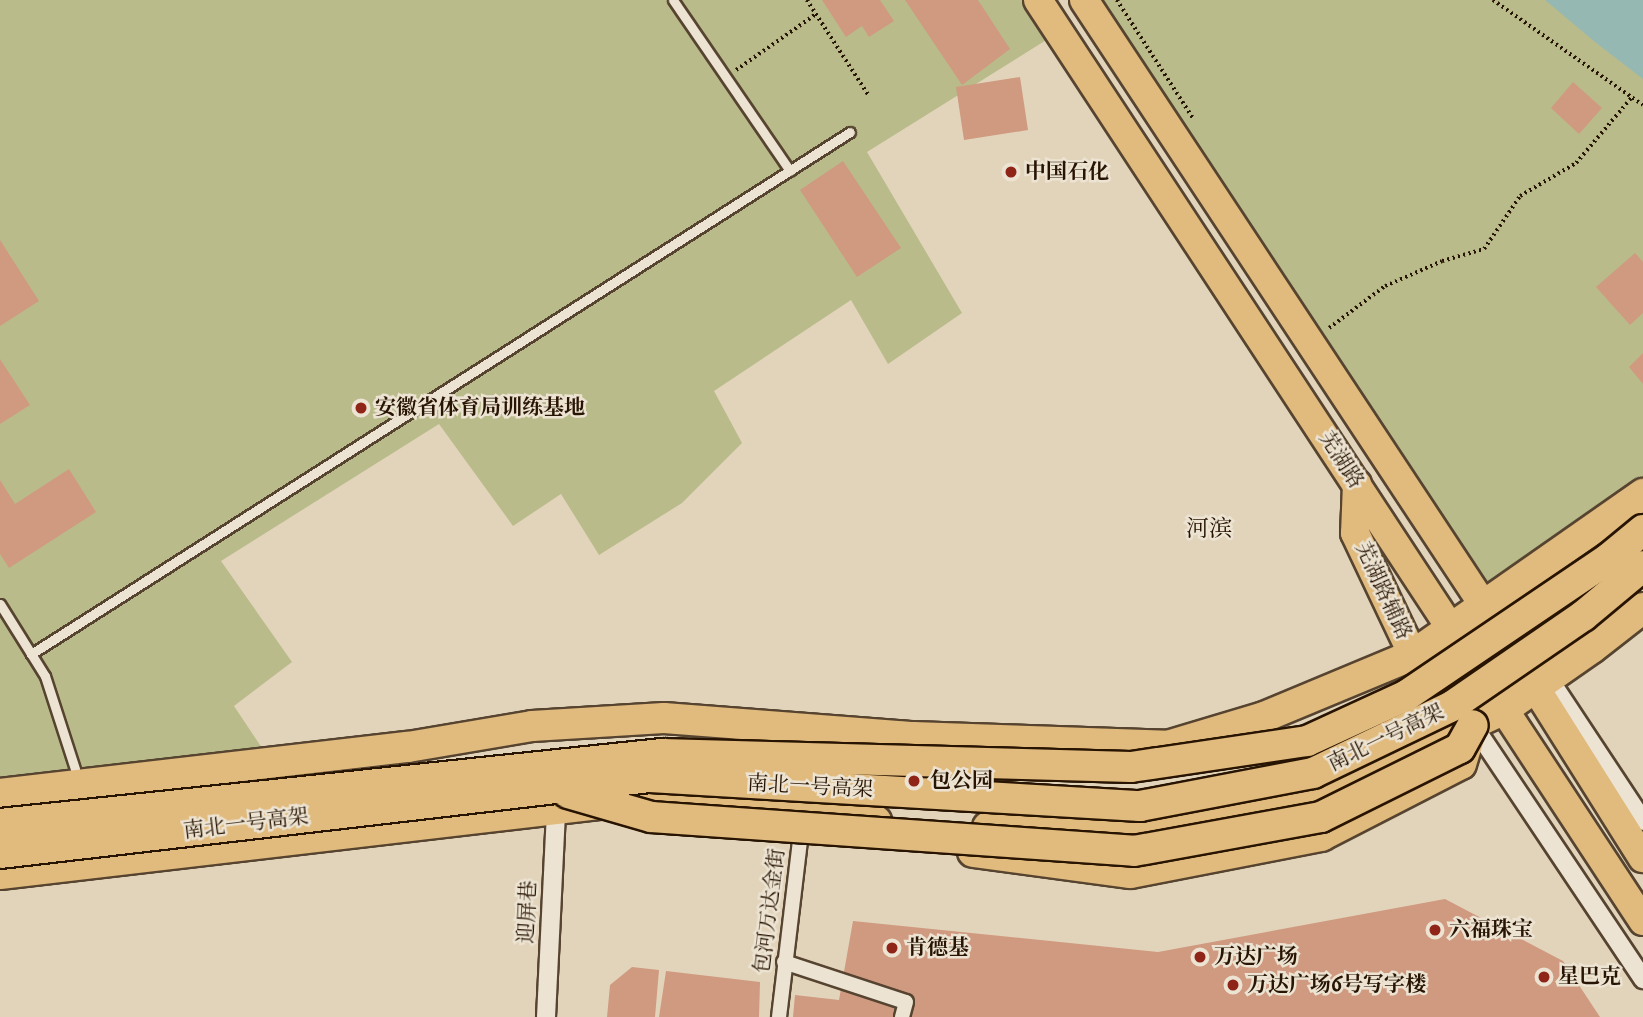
<!DOCTYPE html>
<html>
<head>
<meta charset="utf-8">
<style>
	body { margin:0 }
	#map { position:relative; width:1643px; height:1017px; overflow:hidden; background:#e2d4ba; font-family:"IM FELL DW Pica","Noto Serif SC",serif }
	div>[style] { position:absolute }
	.green>* { inset:0; background:#babb8b }
	.water>* { inset:0; background:#95b8b2 }
	.building>* { inset:0; background:#cf9a80 }
	.path>* { height:3.5px; margin-top:-1.75px; transform-origin:0; background:repeating-linear-gradient(90deg,#281402 0 2px,transparent 0 5.5px) }
	.roads { filter:drop-shadow(2px 0 #564430) drop-shadow(-2px 0 #564430) drop-shadow(0 2px #564430) drop-shadow(0 -2px #564430) }
	.service>* { height:9px; margin:-4.5px; padding:0 4.5px; transform-origin:4.5px; border-radius:4.5px; background:#ece3d2 }
	.pedestrian>* { height:14px; margin:-7px; padding:0 7px; transform-origin:7px; border-radius:7px; background:#ece3d2 }
	.minor>* { height:18px; margin:-9px; padding:0 9px; transform-origin:9px; border-radius:9px; background:#ece3d2 }
	.primary>* { height:28px; margin:-14px; padding:0 14px; transform-origin:14px; border-radius:14px; background:#e1ba7d }
	.trunk>* { height:30px; margin:-15px; padding:0 15px; transform-origin:15px; border-radius:15px; background:#e1ba7d }
	.bridges { filter:drop-shadow(2px 0 #281402) drop-shadow(-2px 0 #281402) drop-shadow(0 2px #281402) drop-shadow(0 -2px #281402) }
	.trunk-bridge>* { height:30px; margin:-15px; padding:0 15px; transform-origin:15px; border-radius:15px; background:#e1ba7d }
	.dots>* { width:19px; height:19px; translate:-50% -50%; box-sizing:border-box; border:4px solid #ece3d2; border-radius:50% }
	span { translate:-50% -50%; white-space:nowrap; text-align:center; line-height:1.15; -webkit-text-stroke:5px #ece3d2; paint-order:stroke }
	.poi-label { font-size:21px; color:#281402; font-weight:700 }
	.left { translate:0 -50%; text-align:left }
	.street-label { font-size:21px; color:#281402 }
	.neighbourhood-label { font-size:23px; color:#281402 }
</style>
</head>
<body>
<div id="map">
	<div class="green">
		<i style="clip-path:polygon(0 0,1038px 0,1059px 32px,867px 152px,962px 313px,888px 364px,851px 300px,714px 391px,742px 443px,682px 503px,599px 555px,561px 494px,513px 526px,439px 424px,221px 561px,292px 662px,234px 706px,272px 763px,0 794px)"></i>
		<i style="clip-path:polygon(1084px 0,1643px 0,1643px 494px,1484px 606px)"></i>
	</div>
	<div class="water">
		<i style="clip-path:polygon(1545px 0,1643px 0,1643px 79px,1595px 42px)"></i>
	</div>
	<div class="building">
		<i style="clip-path:polygon(822px 0,880px 0,894px 21px,869px 37px,862px 26px,846px 37px)"></i>
		<i style="clip-path:polygon(905px 0,978px 0,1010px 49px,962px 85px)"></i>
		<i style="clip-path:polygon(1020px 77px,1028px 130px,964px 140px,956px 87px)"></i>
		<i style="clip-path:polygon(1573px 82px,1602px 108px,1579px 134px,1551px 108px)"></i>
		<i style="clip-path:polygon(843px 161px,901px 248px,857px 277px,800px 190px)"></i>
		<i style="clip-path:polygon(0 240px,39px 301px,0 326px)"></i>
		<i style="clip-path:polygon(1635px 253px,1643px 262px,1643px 313px,1630px 325px,1596px 287px)"></i>
		<i style="clip-path:polygon(1643px 353px,1643px 384px,1629px 367px)"></i>
		<i style="clip-path:polygon(0 359px,30px 405px,0 424px)"></i>
		<i style="clip-path:polygon(69px 469px,96px 512px,9px 568px,0 554px,0 480px,15px 504px)"></i>
		<i style="clip-path:polygon(1445px 899px,1563px 961px,1600px 1017px,793px 1017px,795px 995px,839px 1000px,853px 921px,1158px 952px)"></i>
		<i style="clip-path:polygon(632px 967px,659px 970px,655px 1017px,607px 1017px,610px 985px)"></i>
		<i style="clip-path:polygon(666px 971px,760px 982px,759px 1017px,659px 1017px)"></i>
	</div>
	<div class="path">
		<i style="left:807px;top:0;width:114px;rotate:57.1deg"></i>
		<i style="left:1117px;top:0;width:140px;rotate:57.2deg"></i>
		<i style="left:1493px;top:0;width:183px;rotate:35deg"></i>
		<i style="left:736px;top:70px;width:98px;rotate:-35deg"></i>
		<i style="left:1329px;top:328px;width:70px;rotate:-36.9deg"></i>
		<i style="left:1385px;top:286px;width:62px;rotate:-23.7deg"></i>
		<i style="left:1442px;top:261px;width:44px;rotate:-15.9deg"></i>
		<i style="left:1484px;top:249px;width:64px;rotate:-55.8deg"></i>
		<i style="left:1520px;top:196px;width:65px;rotate:-30.5deg"></i>
		<i style="left:1576px;top:163px;width:87px;rotate:-49.7deg"></i>
	</div>
	<div class="roads">
		<div class="service">
			<i style="left:673px;top:0;width:207px;rotate:55.6deg"></i>
			<i style="left:0;top:604px;width:85px;rotate:58deg"></i>
			<i style="left:45px;top:676px;width:98px;rotate:72.1deg"></i>
			<i style="left:31px;top:654px;width:971px;rotate:-32.51deg"></i>
		</div>
		<div class="pedestrian">
			<i style="left:784px;top:962px;width:128px;rotate:18.2deg"></i>
			<i style="left:906px;top:1002px;width:16px;rotate:105deg"></i>
			<i style="left:779px;top:1017px;width:194px;rotate:-83.2deg"></i>
		</div>
		<div class="minor">
			<i style="left:1549px;top:679px;width:170px;rotate:56.5deg"></i>
			<i style="left:1473px;top:725px;width:306px;rotate:56.2deg"></i>
			<i style="left:546px;top:1017px;width:208px;rotate:-87.2deg"></i>
		</div>
		<div class="primary">
			<i style="left:1038px;top:0;width:1102px;rotate:56.7deg"></i>
			<i style="left:1084px;top:0;width:726px;rotate:56.57deg"></i>
			<i style="left:1484px;top:606px;width:298px;rotate:57.8deg"></i>
			<i style="left:1357px;top:484px;width:49px;rotate:92.3deg"></i>
			<i style="left:1355px;top:533px;width:135px;rotate:64.6deg"></i>
		</div>
		<div class="trunk">
			<i style="left:0;top:794px;width:411px;rotate:-6.6deg"></i>
			<i style="left:408px;top:747px;width:126px;rotate:-9.6deg"></i>
			<i style="left:532px;top:726px;width:132px;rotate:-3.5deg"></i>
			<i style="left:664px;top:718px;width:250px;rotate:4.4deg"></i>
			<i style="left:913px;top:737px;width:254px;rotate:2deg"></i>
			<i style="left:1167px;top:746px;width:101px;rotate:-16.6deg"></i>
			<i style="left:1264px;top:717px;width:161px;rotate:-22.6deg"></i>
			<i style="left:1413px;top:655px;width:281px;rotate:-35deg"></i>
			<i style="left:988px;top:827px;width:148px;rotate:1.9deg"></i>
			<i style="left:1136px;top:832px;width:167px;rotate:-9.6deg"></i>
			<i style="left:1301px;top:804px;width:223px;rotate:-25deg"></i>
			<i style="left:1503px;top:710px;width:108px;rotate:-34.9deg"></i>
			<i style="left:1592px;top:648px;width:65px;rotate:-38.1deg"></i>
			<i style="left:973px;top:852px;width:159px;rotate:7.6deg"></i>
			<i style="left:1131px;top:873px;width:194px;rotate:-11deg"></i>
			<i style="left:1321px;top:836px;width:157px;rotate:-27.2deg"></i>
			<i style="left:1461px;top:764px;width:39px;rotate:-73deg"></i>
			<i style="left:0;top:874px;width:655px;rotate:-6.66deg"></i>
			<i style="left:651px;top:798px;width:153px;rotate:4.5deg"></i>
			<i style="left:804px;top:810px;width:73px;rotate:8.7deg"></i>
		</div>
	</div>
	<div class="bridges">
		<div class="trunk-bridge">
			<i style="left:568px;top:793px;width:86px;rotate:16.1deg"></i>
			<i style="left:651px;top:817px;width:484px;rotate:4deg"></i>
			<i style="left:1134px;top:851px;width:190px;rotate:-10.3deg"></i>
			<i style="left:1321px;top:817px;width:155px;rotate:-26.4deg"></i>
			<i style="left:1460px;top:748px;width:26px;rotate:-61deg"></i>
			<i style="left:0;top:824px;width:666px;rotate:-6.04deg"></i>
			<i style="left:662px;top:754px;width:469px;rotate:1.6deg"></i>
			<i style="left:1131px;top:767px;width:178px;rotate:-8.4deg"></i>
			<i style="left:1307px;top:741px;width:110px;rotate:-24.7deg"></i>
			<i style="left:1407px;top:695px;width:244px;rotate:-34.1deg"></i>
			<i style="left:1609px;top:558px;width:44px;rotate:-39.5deg"></i>
			<i style="left:0;top:853px;width:654px;rotate:-6.67deg"></i>
			<i style="left:650px;top:777px;width:491px;rotate:3.4deg"></i>
			<i style="left:1140px;top:806px;width:176px;rotate:-10.8deg"></i>
			<i style="left:1313px;top:773px;width:154px;rotate:-25.7deg"></i>
			<i style="left:1452px;top:706px;width:159px;rotate:-34.5deg"></i>
			<i style="left:1583px;top:616px;width:78px;rotate:-39.8deg"></i>
		</div>
	</div>
	<div class="dots">
		<i style="left:1011px;top:172px;background:#8f2418"></i>
		<i style="left:361px;top:408px;background:#8f2418"></i>
		<i style="left:914px;top:781px;background:#8f2418"></i>
		<i style="left:1435px;top:930px;background:#8f2418"></i>
		<i style="left:892px;top:948px;background:#8f2418"></i>
		<i style="left:1200px;top:957px;background:#8f2418"></i>
		<i style="left:1544px;top:977px;background:#8f2418"></i>
		<i style="left:1233px;top:985px;background:#8f2418"></i>
	</div>
	<div class="poi-label">
		<span class="left" style="left:1025px;top:172px">中国石化</span>
		<span class="left" style="left:375px;top:408px">安徽省体育局训练基地</span>
		<span class="left" style="left:930px;top:781px">包公园</span>
		<span class="left" style="left:1449px;top:930px">六福珠宝</span>
		<span class="left" style="left:906px;top:948px">肯德基</span>
		<span class="left" style="left:1214px;top:957px">万达广场</span>
		<span class="left" style="left:1558px;top:977px">星巴克</span>
		<span class="left" style="left:1247px;top:985px">万达广场6号写字楼</span>
	</div>
	<div class="street-label">
		<span style="left:1341px;top:460px;rotate:57deg">芜湖路</span>
		<span style="left:1383px;top:591px;rotate:65deg">芜湖路辅路</span>
		<span style="left:1386px;top:738px;rotate:-26deg">南北一号高架</span>
		<span style="left:810px;top:787px;rotate:3deg">南北一号高架</span>
		<span style="left:246px;top:824px;rotate:-7deg">南北一号高架</span>
		<span style="left:770px;top:911px;rotate:-83deg">包河万达金街</span>
		<span style="left:528px;top:912px;rotate:-87deg">迎屏巷</span>
	</div>
	<div class="neighbourhood-label">
		<span style="left:1209px;top:530px">河滨</span>
	</div>
</div>
</body>
</html>
